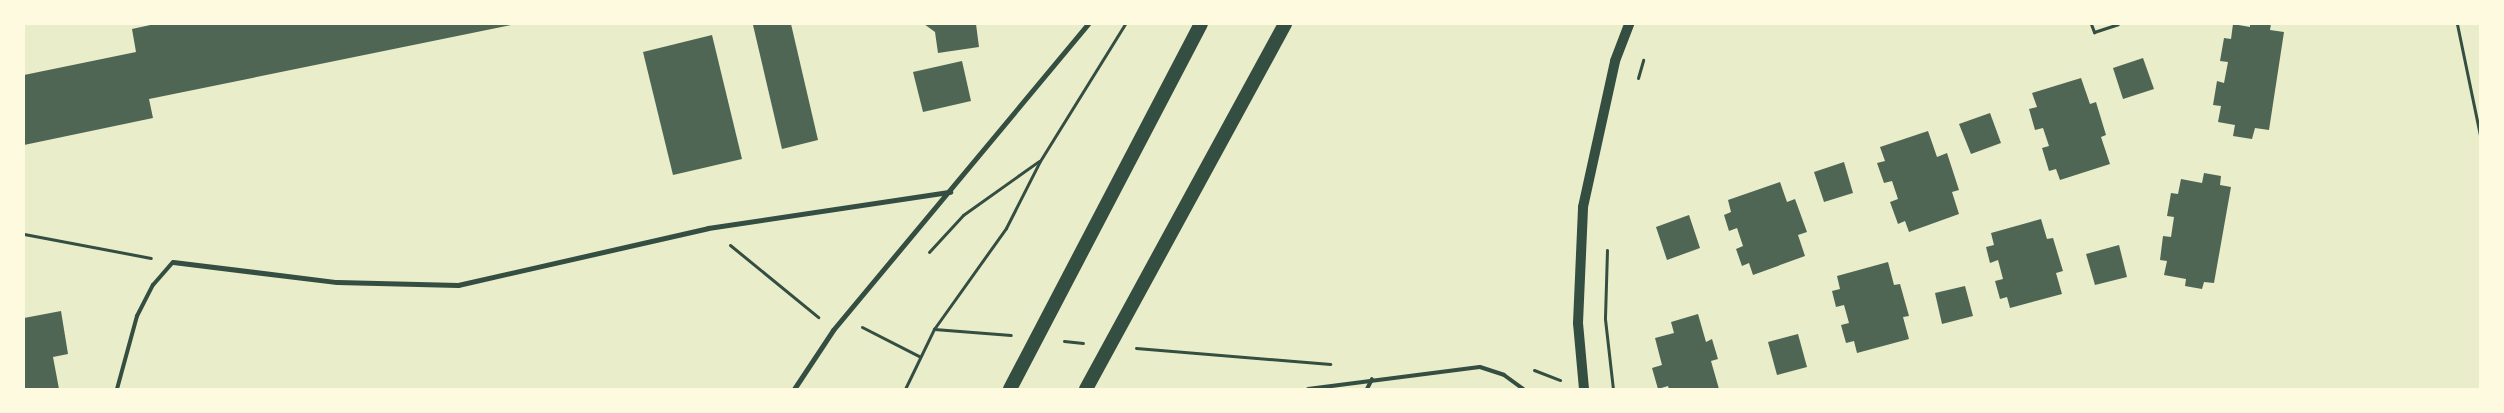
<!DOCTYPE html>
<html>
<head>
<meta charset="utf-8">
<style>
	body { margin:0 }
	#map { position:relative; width:2504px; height:413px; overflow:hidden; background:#e9edc9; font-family:"Varela Round",sans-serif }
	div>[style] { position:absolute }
	.building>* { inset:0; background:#4f6655 }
	.path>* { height:3px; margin:-1.5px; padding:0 1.5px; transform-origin:1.5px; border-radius:1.5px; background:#344e41 }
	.service>* { height:4px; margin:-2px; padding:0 2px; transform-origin:2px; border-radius:2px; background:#344e41 }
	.minor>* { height:5px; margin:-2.5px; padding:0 2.5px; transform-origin:2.5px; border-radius:2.5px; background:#344e41 }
	.secondary>* { height:10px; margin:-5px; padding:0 5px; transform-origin:5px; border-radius:5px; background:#344e41 }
	.trunk>* { height:14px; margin:-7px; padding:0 7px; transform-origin:7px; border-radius:7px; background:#344e41 }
	span { translate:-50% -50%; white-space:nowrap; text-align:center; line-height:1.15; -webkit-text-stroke:5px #fefae0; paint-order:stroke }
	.frame { position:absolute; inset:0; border:25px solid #fefae0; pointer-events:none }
</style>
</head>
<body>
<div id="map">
	<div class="building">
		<i style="clip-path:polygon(155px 24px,510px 24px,511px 25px,149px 99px,153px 118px,24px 145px,24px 75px,136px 52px,132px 29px)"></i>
		<i style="clip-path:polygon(757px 24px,791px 24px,818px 140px,782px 149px,753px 25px)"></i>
		<i style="clip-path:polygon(924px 24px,976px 24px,979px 47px,938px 53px,935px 32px)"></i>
		<i style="clip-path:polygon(2233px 24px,2250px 27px,2250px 24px,2271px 24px,2270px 30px,2284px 32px,2269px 130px,2255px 128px,2252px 139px,2233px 136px,2235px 125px,2218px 122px,2221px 106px,2213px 105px,2217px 81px,2224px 83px,2228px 62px,2220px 61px,2224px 38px,2231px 39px)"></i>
		<i style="clip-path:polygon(712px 35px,742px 159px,673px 175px,643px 52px)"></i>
		<i style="clip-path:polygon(2143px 58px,2154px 89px,2123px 99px,2113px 68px)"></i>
		<i style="clip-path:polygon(962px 61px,971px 101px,923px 112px,913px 72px)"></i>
		<i style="clip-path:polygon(2081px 78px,2090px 104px,2096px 102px,2106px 135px,2101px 137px,2110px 164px,2060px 180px,2056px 169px,2049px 171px,2042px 148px,2049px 146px,2043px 128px,2035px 130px,2029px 109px,2037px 107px,2032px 93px)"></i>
		<i style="clip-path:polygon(1990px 113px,2001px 143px,1971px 154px,1959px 124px)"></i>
		<i style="clip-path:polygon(1928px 131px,1937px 157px,1947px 153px,1959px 190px,1952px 192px,1959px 214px,1909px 232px,1905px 221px,1898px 224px,1890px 202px,1898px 199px,1892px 181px,1884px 183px,1877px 163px,1885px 161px,1880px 147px)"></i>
		<i style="clip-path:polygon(1844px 162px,1853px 193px,1824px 202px,1814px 172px)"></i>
		<i style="clip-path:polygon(2204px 173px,2221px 176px,2220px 185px,2231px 187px,2214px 283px,2204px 282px,2202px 289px,2185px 286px,2186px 279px,2164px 275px,2167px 261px,2160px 260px,2163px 236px,2171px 237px,2174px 217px,2167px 216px,2171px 193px,2178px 194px,2181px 179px,2202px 183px)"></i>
		<i style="clip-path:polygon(1780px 182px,1787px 202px,1795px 199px,1807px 232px,1798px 235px,1805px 256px,1753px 275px,1749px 263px,1742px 266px,1736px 249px,1743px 246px,1737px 228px,1729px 231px,1724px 215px,1731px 212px,1728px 200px)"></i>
		<i style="clip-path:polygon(1689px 215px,1700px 248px,1667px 260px,1656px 227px)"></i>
		<i style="clip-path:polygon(2041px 219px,2047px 239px,2053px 238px,2063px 271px,2056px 273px,2062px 294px,2010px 308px,2007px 297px,2000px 299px,1995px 281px,2003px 279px,1998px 260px,1990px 263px,1986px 247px,1994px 245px,1991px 233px)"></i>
		<i style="clip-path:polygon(2119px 245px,2127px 277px,2095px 285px,2086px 254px)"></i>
		<i style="clip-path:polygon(1888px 262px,1894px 285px,1900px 284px,1909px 316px,1903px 317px,1909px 339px,1857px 353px,1854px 341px,1846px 343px,1841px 325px,1849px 323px,1844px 305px,1836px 307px,1832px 291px,1840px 289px,1837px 276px)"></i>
		<i style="clip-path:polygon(1965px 286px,1973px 316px,1942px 324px,1935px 293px)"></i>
		<i style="clip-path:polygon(61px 311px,68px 354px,53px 357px,59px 389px,24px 389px,24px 318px)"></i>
		<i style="clip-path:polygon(1698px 314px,1706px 342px,1712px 339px,1718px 359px,1711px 361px,1719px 389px,1669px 389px,1668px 386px,1658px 389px,1652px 368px,1662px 365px,1655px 338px,1674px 333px,1671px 322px)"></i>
		<i style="clip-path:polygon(1798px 334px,1807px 367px,1777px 375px,1768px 342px)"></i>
	</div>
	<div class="path">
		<i style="left:2091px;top:24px;width:9px;rotate:69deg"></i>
		<i style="left:2094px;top:32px;width:25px;rotate:-18deg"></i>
		<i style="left:2457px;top:24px;width:113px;rotate:78.3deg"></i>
		<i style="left:1638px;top:78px;width:19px;rotate:-74deg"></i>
		<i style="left:24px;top:234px;width:129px;rotate:10.7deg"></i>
		<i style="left:730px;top:245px;width:114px;rotate:39.3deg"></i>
		<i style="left:1607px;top:250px;width:69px;rotate:91.7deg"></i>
		<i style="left:1605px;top:319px;width:70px;rotate:83.5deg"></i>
		<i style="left:929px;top:252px;width:50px;rotate:-47.4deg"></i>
		<i style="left:963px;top:215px;width:93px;rotate:-35.4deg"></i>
		<i style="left:862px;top:327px;width:64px;rotate:27deg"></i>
		<i style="left:934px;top:329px;width:77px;rotate:4.5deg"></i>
		<i style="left:1064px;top:341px;width:19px;rotate:6deg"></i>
		<i style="left:1136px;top:348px;width:195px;rotate:4.7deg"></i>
		<i style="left:1534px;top:370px;width:28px;rotate:21deg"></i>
		<i style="left:905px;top:389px;width:67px;rotate:-64.2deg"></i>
		<i style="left:934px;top:329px;width:124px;rotate:-54.5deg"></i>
		<i style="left:1006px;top:228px;width:75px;rotate:-63.1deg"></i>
		<i style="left:1040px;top:161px;width:161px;rotate:-58.2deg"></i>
	</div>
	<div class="service">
		<i style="left:117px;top:389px;width:76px;rotate:-74.7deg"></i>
		<i style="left:137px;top:316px;width:35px;rotate:-63deg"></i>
		<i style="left:153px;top:285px;width:30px;rotate:-49deg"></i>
		<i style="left:1308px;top:389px;width:173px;rotate:-7.3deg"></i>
		<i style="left:1480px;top:367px;width:25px;rotate:18deg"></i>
		<i style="left:1504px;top:375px;width:24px;rotate:36deg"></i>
		<i style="left:1367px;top:389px;width:11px;rotate:-63deg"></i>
	</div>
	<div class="minor">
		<i style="left:173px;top:262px;width:165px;rotate:7deg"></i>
		<i style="left:337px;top:282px;width:121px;rotate:1.4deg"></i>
		<i style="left:458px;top:285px;width:256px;rotate:-12.8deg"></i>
		<i style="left:708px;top:228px;width:245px;rotate:-8.5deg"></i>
		<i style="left:794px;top:389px;width:71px;rotate:-56.5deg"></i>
		<i style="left:833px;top:330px;width:398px;rotate:-50.2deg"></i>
	</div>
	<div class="secondary">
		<i style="left:1584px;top:389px;width:66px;rotate:-95.2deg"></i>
		<i style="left:1578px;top:323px;width:116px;rotate:-87.5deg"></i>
		<i style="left:1583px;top:207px;width:149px;rotate:-77.6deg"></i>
		<i style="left:1615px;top:61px;width:40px;rotate:-69deg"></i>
	</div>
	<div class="trunk">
		<i style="left:1010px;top:389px;width:412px;rotate:-62.4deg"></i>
		<i style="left:1086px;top:389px;width:416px;rotate:-61.4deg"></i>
	</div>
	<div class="frame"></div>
</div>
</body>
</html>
